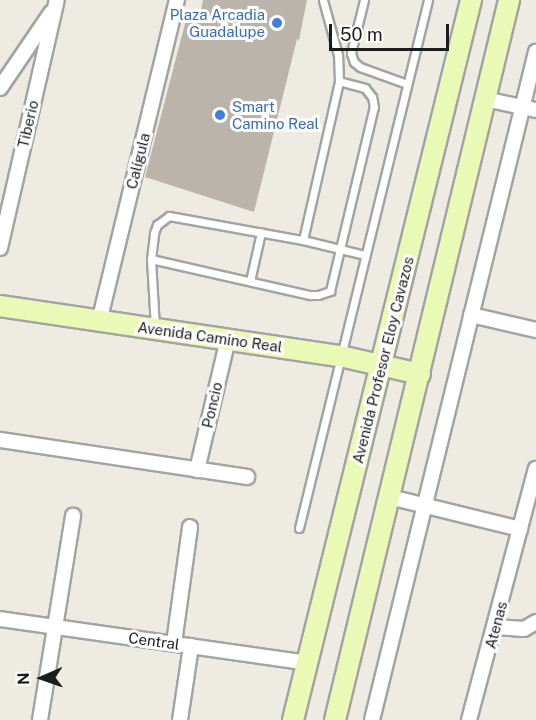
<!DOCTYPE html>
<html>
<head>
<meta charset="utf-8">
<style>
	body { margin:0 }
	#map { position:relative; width:536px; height:720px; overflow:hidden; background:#eeece2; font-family:"Public Sans",sans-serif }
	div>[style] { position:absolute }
	.building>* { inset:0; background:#bab4ab }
	.roads { filter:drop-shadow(2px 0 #a3a3a3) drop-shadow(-2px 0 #a3a3a3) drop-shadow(0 2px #a3a3a3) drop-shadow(0 -2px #a3a3a3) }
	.lane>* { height:7px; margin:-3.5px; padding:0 3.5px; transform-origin:3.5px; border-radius:3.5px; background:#fff }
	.street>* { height:14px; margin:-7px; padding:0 7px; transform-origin:7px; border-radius:7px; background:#fff }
	.secondary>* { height:20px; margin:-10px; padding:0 10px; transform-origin:10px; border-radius:10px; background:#eaf9b5 }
	.dots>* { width:16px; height:16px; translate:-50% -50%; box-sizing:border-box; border:3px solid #fff; border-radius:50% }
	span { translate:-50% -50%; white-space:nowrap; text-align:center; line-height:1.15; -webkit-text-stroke:6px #fff; paint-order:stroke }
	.shop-label { font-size:15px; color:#366cbe }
	.right { translate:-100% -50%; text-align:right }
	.left { translate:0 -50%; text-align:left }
	.street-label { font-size:15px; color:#1c1c1c }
	.north { position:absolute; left:12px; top:648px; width:60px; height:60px; -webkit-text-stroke:4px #fff; paint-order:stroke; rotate:268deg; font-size:16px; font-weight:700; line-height:24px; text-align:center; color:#1c1c1c }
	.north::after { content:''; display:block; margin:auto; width:21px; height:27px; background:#1c1c1c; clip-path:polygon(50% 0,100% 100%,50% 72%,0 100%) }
	.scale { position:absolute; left:329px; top:24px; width:120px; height:27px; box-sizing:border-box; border:3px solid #1c1c1c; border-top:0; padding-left:8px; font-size:18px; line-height:21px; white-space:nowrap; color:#1c1c1c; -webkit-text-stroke:4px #fff; paint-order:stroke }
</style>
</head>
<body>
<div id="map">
	<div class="building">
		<i style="clip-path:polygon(203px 0,307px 0,299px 40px,297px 39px,254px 212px,145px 177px,187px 16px,199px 20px)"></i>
	</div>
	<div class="roads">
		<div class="lane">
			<i style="left:364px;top:0;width:55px;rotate:103.8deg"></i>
			<i style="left:351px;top:53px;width:9px;rotate:72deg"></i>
			<i style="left:354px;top:62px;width:8px;rotate:40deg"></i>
			<i style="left:360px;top:67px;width:50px;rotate:19.9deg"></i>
			<i style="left:303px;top:240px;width:163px;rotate:-77.2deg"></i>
			<i style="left:339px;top:81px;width:26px;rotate:-92deg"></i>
			<i style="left:338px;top:55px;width:57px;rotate:-105.3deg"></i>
			<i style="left:151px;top:259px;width:163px;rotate:12.8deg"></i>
			<i style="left:310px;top:295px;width:8px"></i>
			<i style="left:318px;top:295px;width:13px;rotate:-18deg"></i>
			<i style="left:330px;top:291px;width:189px;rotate:-76.6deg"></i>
			<i style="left:374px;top:107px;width:10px;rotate:-101deg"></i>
			<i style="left:372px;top:97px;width:11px;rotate:-128deg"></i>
			<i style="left:365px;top:88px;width:27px;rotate:-165deg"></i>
			<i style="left:250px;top:281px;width:50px;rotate:-77.3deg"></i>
			<i style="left:155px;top:327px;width:68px;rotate:-93.4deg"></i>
			<i style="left:151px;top:259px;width:26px;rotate:-83deg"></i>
			<i style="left:154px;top:233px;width:9px;rotate:-69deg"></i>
			<i style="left:157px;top:225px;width:15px;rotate:-37deg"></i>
			<i style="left:169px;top:216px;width:136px;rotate:10.2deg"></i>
			<i style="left:303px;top:240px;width:64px;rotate:13.6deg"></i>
			<i style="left:299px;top:528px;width:544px;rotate:-76.27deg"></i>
		</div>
		<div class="street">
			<i style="left:0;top:88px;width:91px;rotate:-55.8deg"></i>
			<i style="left:485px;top:99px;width:52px;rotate:12.2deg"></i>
			<i style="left:0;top:248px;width:254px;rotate:-77.1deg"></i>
			<i style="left:471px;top:315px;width:67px;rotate:13deg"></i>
			<i style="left:99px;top:322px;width:331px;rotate:-76.4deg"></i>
			<i style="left:0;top:440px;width:250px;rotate:8.5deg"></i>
			<i style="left:197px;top:470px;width:135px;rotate:-76.7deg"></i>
			<i style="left:390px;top:497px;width:134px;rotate:13.8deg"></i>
			<i style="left:0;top:619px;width:311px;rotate:8.1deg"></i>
			<i style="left:496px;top:627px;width:28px;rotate:4deg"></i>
			<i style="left:524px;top:629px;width:14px;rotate:-30deg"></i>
			<i style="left:174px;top:643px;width:117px;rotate:-82.1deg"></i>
			<i style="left:40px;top:720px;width:207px;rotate:-80.8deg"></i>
			<i style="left:180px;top:720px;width:75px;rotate:-81.5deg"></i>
			<i style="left:372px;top:720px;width:688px;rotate:-76.21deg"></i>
			<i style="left:469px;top:720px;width:260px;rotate:-75.1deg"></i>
		</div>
		<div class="secondary">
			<i style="left:0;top:306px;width:344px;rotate:8.4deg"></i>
			<i style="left:340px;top:356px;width:82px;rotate:12.7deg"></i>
			<i style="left:293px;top:720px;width:742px;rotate:-76.11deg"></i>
			<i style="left:335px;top:720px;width:741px;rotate:-76.41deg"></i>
		</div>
	</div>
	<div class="dots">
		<i style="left:277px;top:23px;background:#3f7fe0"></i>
		<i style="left:220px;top:115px;background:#3f7fe0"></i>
	</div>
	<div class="shop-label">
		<span class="right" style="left:265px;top:23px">Plaza Arcadia<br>Guadalupe</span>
		<span class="left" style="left:232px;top:115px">Smart<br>Camino Real</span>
	</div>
	<div class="street-label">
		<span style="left:28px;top:124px;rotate:-77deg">Tiberio</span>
		<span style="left:138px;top:161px;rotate:-76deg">Calígula</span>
		<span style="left:210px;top:337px;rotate:8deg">Avenida Camino Real</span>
		<span style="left:383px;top:360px;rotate:-76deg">Avenida Profesor Eloy Cavazos</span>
		<span style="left:212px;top:405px;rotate:-77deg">Poncio</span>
		<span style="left:496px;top:625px;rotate:-75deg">Atenas</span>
		<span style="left:154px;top:641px;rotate:8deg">Central</span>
	</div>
	<div class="north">N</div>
	<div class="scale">50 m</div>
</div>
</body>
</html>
